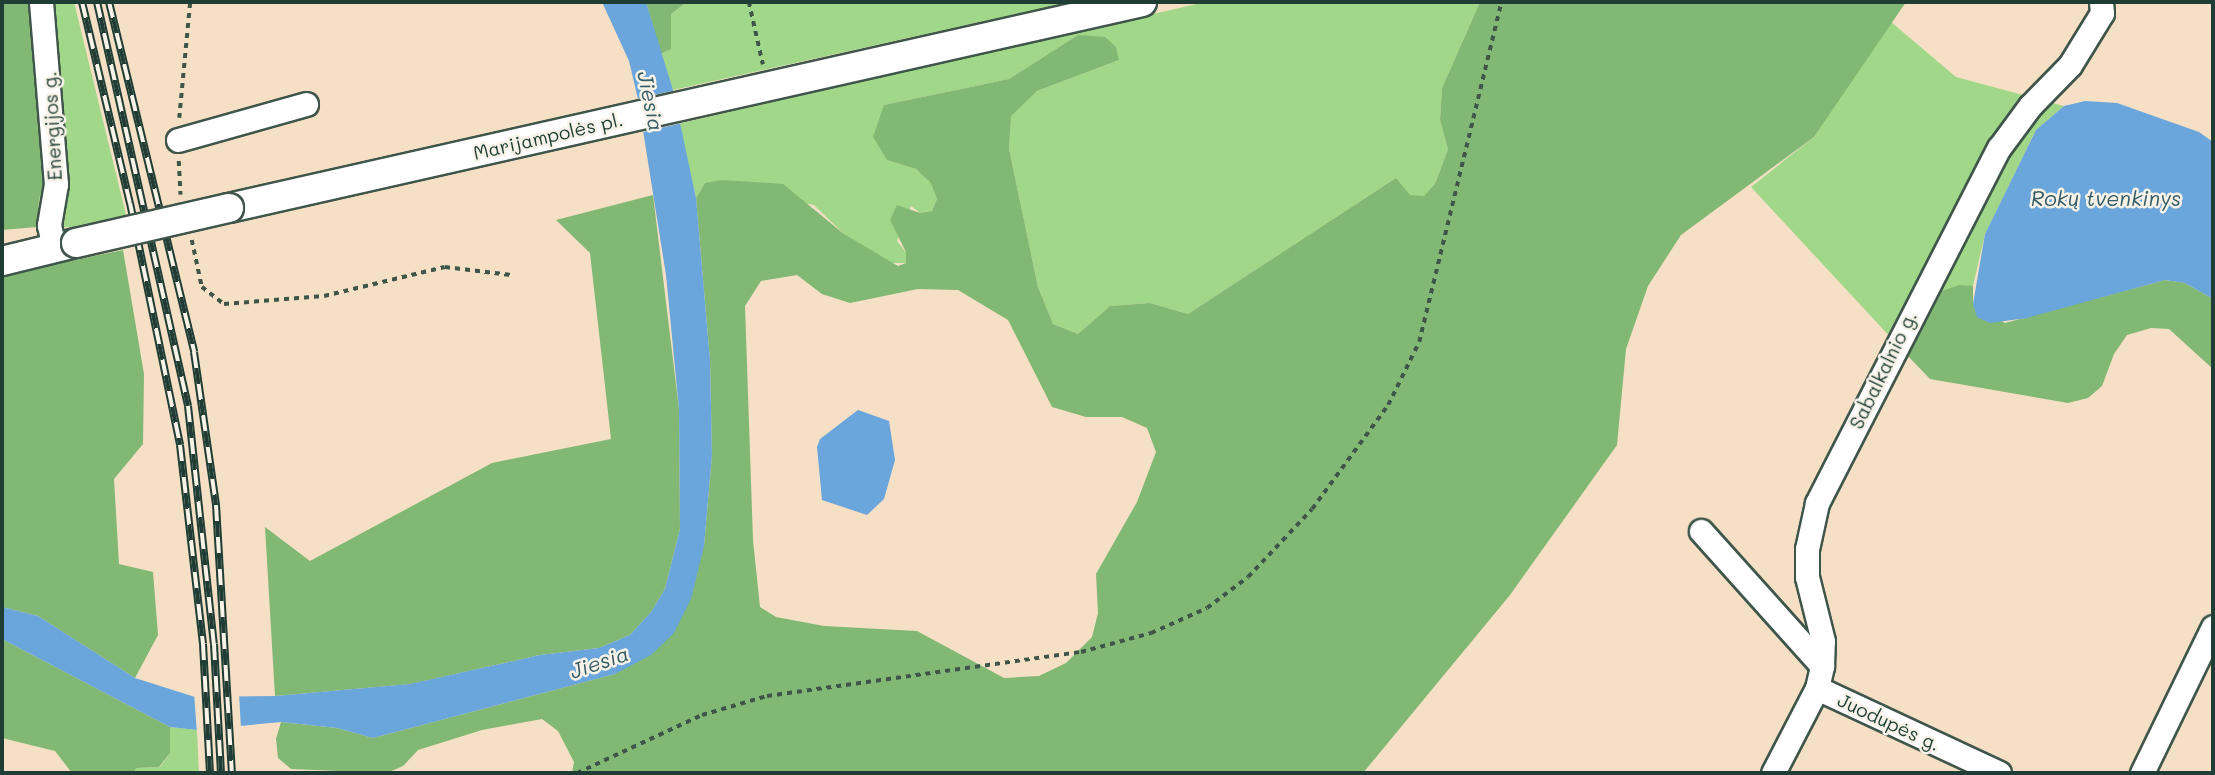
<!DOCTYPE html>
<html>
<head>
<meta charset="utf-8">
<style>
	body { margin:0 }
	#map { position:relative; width:2215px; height:775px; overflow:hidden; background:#f5dfc5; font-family:Mali,sans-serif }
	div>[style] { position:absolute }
	.green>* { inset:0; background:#a0d788 }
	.forest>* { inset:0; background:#80b874 }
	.water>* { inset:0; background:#6aa5db }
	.pier>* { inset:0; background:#f5dfc5 }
	.path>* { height:3.5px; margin-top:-1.75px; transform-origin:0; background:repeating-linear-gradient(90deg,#3f554a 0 5px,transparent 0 10px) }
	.roads { filter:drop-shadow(2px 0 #3f554a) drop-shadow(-2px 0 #3f554a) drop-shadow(0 2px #3f554a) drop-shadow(0 -2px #3f554a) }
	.minor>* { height:23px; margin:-11.5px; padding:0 11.5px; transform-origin:11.5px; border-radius:11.5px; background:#fff }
	.major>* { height:28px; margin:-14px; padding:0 14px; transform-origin:14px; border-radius:14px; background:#fff }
	.rail>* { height:8px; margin-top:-4px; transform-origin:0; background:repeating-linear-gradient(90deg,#f7f3e8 0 16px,#1f3d34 0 32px); box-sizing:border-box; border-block:2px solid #1f3d34 }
	.bridges { filter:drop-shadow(2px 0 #3f554a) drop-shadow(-2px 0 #3f554a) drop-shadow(0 2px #3f554a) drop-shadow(0 -2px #3f554a) }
	.major-bridge>* { height:28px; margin:-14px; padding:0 14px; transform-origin:14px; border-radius:14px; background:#fff }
	span { translate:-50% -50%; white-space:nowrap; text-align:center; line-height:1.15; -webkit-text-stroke:5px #f7f3e8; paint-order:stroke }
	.street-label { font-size:19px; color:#1f3d34 }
	.water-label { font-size:21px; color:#365c66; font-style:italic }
	.frame { position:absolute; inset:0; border:4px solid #1f3d34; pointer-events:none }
</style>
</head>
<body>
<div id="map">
	<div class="green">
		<i style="clip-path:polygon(32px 2px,74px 2px,126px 215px,72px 227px,37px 227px,39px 198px,49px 177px)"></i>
		<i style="clip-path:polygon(687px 2px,1070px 2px,673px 90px,661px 54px,671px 49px,671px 14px)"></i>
		<i style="clip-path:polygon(1205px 2px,1480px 2px,1442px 88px,1440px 120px,1448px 149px,1435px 184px,1424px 197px,1410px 196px,1396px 178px,1188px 314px,1150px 303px,1110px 306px,1078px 334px,1053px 324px,1038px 287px,1009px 149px,1011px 115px,1037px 91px,1119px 60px,1078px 35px,1009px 79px,884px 105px,887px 160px,916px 169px,932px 183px,937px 199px,932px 211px,920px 213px,911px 206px,897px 241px,906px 252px,906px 263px,888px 263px,844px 234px,814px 205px,705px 183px,696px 198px,678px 124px)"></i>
		<i style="clip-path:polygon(1891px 22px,1956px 77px,2064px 106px,2036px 130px,1985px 234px,1973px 286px,1942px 291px,1907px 355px,1751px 187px,1814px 137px)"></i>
		<i style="clip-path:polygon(170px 727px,197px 730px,199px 773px,134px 773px,135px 768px,160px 767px,170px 753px)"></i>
	</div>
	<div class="forest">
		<i style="clip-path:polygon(2px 2px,32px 2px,49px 178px,39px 198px,37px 227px,2px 230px)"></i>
		<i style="clip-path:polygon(646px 2px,687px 2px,671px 14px,671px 49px,661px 54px)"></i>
		<i style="clip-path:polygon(evenodd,1480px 2px,1906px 2px,1814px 137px,1681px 235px,1648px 286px,1626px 349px,1617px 445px,1510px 595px,1363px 773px,572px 773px,574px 762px,558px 731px,542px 719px,482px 730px,418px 750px,403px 766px,387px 773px,291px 769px,278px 758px,276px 739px,281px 722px,337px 728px,373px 738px,615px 674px,704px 546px,712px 455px,710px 360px,696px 198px,705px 183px,722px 180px,783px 184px,844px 234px,898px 266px,906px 263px,906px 252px,890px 220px,897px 205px,920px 213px,932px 211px,937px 199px,931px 183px,916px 169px,887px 160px,873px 137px,884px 105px,1009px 79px,1078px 35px,1105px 37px,1116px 47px,1119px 60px,1037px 91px,1011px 116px,1009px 149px,1038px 287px,1053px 324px,1078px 334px,1110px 306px,1150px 303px,1188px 314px,1396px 178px,1410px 195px,1424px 196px,1435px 184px,1448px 149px,1440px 120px,1442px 88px,1480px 2px,797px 275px,822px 294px,850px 303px,918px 289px,958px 290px,1008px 320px,1052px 407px,1086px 417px,1122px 417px,1147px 428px,1156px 452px,1137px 502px,1096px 574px,1098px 613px,1092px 637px,1066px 663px,1039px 676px,1004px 678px,917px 631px,824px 626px,776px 617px,760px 607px,753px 540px,745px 306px,761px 281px,797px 275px)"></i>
		<i style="clip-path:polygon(653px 195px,679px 409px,680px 529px,665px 589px,651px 612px,630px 635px,599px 648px,540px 655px,411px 684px,275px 696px,265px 527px,310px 561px,492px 463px,611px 439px,590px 253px,556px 220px)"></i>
		<i style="clip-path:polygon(123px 250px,144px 374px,143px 444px,114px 479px,119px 564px,153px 572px,158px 635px,135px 678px,38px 616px,2px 607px,2px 275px)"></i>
		<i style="clip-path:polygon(2165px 280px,2185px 283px,2213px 299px,2213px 369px,2169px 329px,2151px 328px,2127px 335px,2114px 354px,2102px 386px,2088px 398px,2068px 403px,1930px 379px,1907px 355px,1942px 291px,1959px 285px,1973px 286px,1973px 304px,2005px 323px)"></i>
		<i style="clip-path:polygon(2px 639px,170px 727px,170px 753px,159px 767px,136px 768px,134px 773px,72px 773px,55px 751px,2px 738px)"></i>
	</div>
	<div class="water">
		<i style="clip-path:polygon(602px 2px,646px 2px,673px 90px,696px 198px,710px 360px,712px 455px,704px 546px,691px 599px,674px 633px,651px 655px,615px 674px,373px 738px,337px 728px,281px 722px,197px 730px,170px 727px,2px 639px,2px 607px,38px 616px,135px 678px,195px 697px,275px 696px,410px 684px,540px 655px,599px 648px,630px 635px,651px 612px,665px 589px,680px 529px,679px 409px,666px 275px,638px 99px,629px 61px)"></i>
		<i style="clip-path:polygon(2085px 101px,2117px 103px,2199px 132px,2213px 142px,2213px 299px,2185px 283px,2165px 280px,2027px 318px,1990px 323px,1977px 317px,1973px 304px,1985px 234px,2036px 130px,2064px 106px)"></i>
		<i style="clip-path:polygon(858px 410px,889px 421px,895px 460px,884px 499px,867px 515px,822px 500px,817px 447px,820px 439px)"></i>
	</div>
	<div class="pier">
		<i style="clip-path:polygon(677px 90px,682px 123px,639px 133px,635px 99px)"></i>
		<i style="clip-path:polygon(194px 693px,239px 693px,241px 729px,197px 734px)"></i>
	</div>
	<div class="path">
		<i style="left:749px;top:2px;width:64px;rotate:77.3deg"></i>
		<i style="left:179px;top:118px;width:117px;rotate:-84.6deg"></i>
		<i style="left:179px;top:161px;width:34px;rotate:87deg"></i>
		<i style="left:192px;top:240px;width:48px;rotate:78deg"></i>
		<i style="left:202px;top:287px;width:28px;rotate:38deg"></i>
		<i style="left:224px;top:304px;width:100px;rotate:-4.6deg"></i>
		<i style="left:324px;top:296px;width:124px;rotate:-13.5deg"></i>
		<i style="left:445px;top:267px;width:66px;rotate:6.9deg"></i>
		<i style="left:577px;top:773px;width:138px;rotate:-24.9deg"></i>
		<i style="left:702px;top:715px;width:68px;rotate:-16.3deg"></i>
		<i style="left:767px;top:696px;width:317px;rotate:-8deg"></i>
		<i style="left:1081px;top:652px;width:73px;rotate:-15.2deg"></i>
		<i style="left:1151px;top:633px;width:61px;rotate:-24.1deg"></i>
		<i style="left:1207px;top:608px;width:51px;rotate:-37.1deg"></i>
		<i style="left:1248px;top:577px;width:93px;rotate:-46.7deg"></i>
		<i style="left:1312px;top:509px;width:129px;rotate:-53.8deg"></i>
		<i style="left:1388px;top:405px;width:70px;rotate:-63.8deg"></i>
		<i style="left:1419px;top:342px;width:350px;rotate:-76.4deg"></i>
	</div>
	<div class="roads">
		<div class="minor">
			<i style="left:41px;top:2px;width:183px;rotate:85.3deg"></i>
			<i style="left:56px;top:184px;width:42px;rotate:99.7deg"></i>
			<i style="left:49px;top:225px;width:24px;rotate:78deg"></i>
			<i style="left:178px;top:140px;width:133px;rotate:-15.7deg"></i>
			<i style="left:1701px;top:531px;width:181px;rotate:48.1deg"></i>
			<i style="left:1817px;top:688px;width:201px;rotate:25deg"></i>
			<i style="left:1773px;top:773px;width:96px;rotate:-62.6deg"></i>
			<i style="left:1817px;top:688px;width:23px;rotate:-77deg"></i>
			<i style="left:1822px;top:666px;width:25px;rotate:-88deg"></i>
			<i style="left:1823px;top:641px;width:66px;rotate:-104deg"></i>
			<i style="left:1807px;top:577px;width:28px;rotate:-90deg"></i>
			<i style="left:1807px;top:549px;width:47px;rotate:-77.7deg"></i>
			<i style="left:1817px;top:503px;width:399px;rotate:-62.9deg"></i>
			<i style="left:1999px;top:148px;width:52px;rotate:-53.6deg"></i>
			<i style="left:2030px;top:106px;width:57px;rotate:-45.7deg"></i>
			<i style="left:2070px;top:65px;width:61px;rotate:-58.4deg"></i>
			<i style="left:2102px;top:13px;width:11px;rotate:-95deg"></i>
			<i style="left:2142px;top:773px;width:162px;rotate:-64.1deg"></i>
		</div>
		<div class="major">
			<i style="left:229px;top:208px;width:936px;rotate:-12.71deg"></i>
			<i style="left:2px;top:261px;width:76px;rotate:-13.7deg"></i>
		</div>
	</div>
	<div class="rail">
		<i style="left:82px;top:2px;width:207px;rotate:76.6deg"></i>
		<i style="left:130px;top:203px;width:247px;rotate:78.3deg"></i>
		<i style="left:180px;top:445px;width:200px;rotate:83.4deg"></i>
		<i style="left:203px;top:644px;width:129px;rotate:86.9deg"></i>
		<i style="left:97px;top:2px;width:414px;rotate:77.3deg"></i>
		<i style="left:188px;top:406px;width:239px;rotate:83.8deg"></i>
		<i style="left:214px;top:644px;width:129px;rotate:86.9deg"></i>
		<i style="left:109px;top:2px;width:360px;rotate:76.3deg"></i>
		<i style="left:194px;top:352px;width:155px;rotate:81.8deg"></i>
		<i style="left:216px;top:505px;width:268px;rotate:86.6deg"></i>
	</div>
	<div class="bridges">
		<div class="major-bridge">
			<i style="left:76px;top:243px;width:157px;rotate:-12.9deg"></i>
		</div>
	</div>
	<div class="street-label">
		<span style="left:52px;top:126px;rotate:-93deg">Energijos g.</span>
		<span style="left:548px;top:136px;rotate:-13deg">Marijampolės pl.</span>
		<span style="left:1883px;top:370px;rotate:-64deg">Sabalkalnio g.</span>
		<span style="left:1889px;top:722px;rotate:25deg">Juodupės g.</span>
	</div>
	<div class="water-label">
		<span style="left:651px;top:101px;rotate:78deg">Jiesia</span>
		<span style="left:2106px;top:198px">Rokų tvenkinys</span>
		<span style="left:599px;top:662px;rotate:-19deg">Jiesia</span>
	</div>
	<div class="frame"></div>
</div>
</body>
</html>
